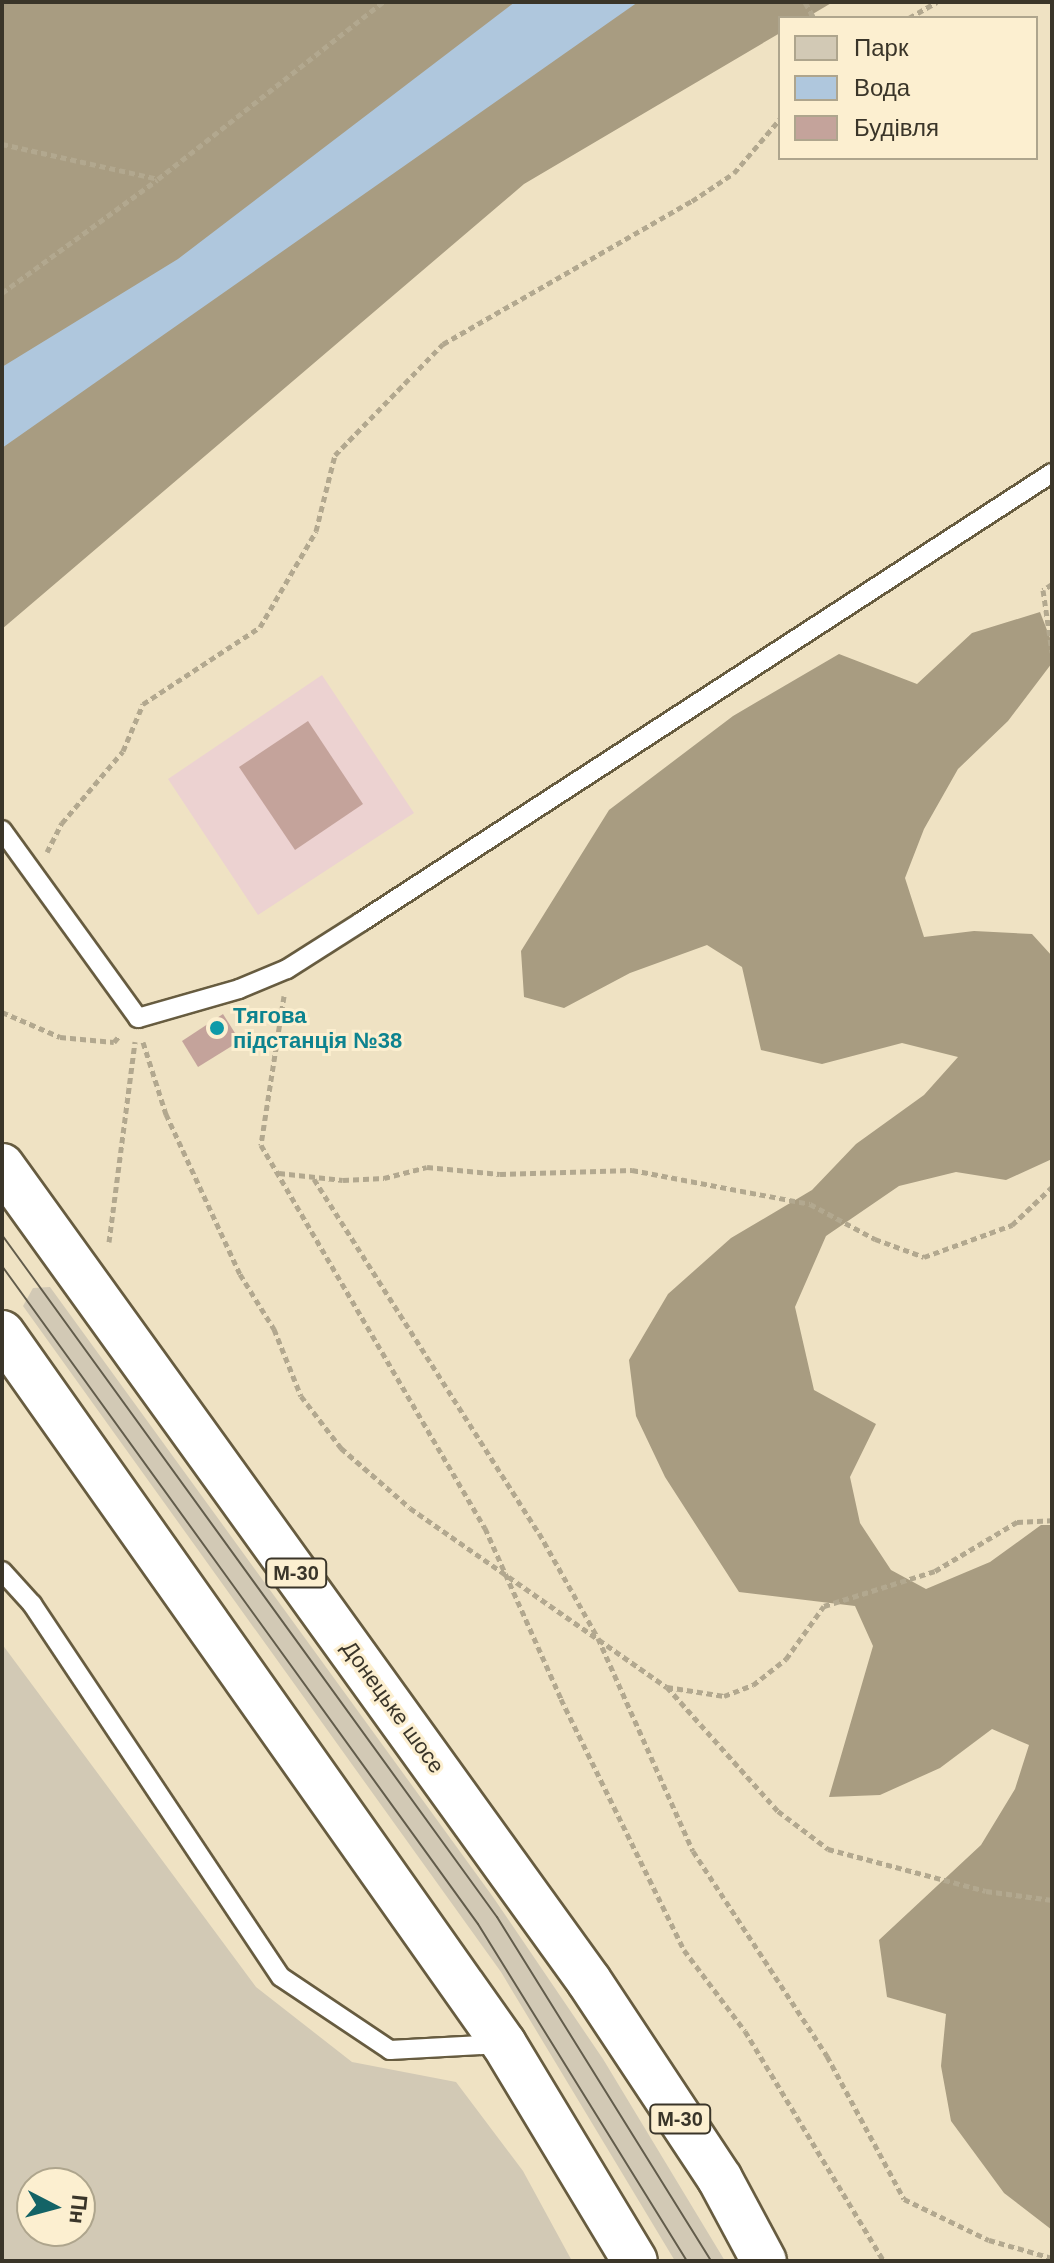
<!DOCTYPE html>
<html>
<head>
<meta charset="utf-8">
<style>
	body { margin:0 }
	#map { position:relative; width:1054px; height:2263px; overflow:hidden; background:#efe2c3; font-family:Helvetica,sans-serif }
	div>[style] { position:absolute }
	.industrial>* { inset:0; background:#ecd2d1 }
	.green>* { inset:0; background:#d2c9b5 }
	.forest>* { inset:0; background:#a89c81 }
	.water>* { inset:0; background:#afc7dd }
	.building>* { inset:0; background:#c4a39b }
	.path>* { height:5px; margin-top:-2.5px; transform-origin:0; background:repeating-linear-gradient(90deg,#b2a88f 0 6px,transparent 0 10px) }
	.roads { filter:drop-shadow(2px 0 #675c40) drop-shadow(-2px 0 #675c40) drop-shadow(0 2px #675c40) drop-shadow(0 -2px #675c40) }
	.lane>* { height:18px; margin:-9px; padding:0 9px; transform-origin:9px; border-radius:9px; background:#fff }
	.highway>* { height:44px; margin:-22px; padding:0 22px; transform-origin:22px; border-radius:22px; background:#fff }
	.tram>* { height:2px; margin:-1px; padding:0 1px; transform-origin:1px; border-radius:1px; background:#625c4b }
	.dots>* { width:22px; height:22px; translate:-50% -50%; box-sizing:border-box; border:4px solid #fcefd0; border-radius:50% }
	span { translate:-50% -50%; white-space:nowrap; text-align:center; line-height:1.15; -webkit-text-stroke:6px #fcefd0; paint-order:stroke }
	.shield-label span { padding:2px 6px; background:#fcefd0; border:2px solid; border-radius:6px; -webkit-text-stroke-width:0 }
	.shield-label { font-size:20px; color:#3a3529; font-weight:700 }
	.culture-label { font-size:22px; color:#0d838f; font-weight:700 }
	.left { translate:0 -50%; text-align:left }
	.street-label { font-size:22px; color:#3a3529 }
	.frame { position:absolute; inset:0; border:4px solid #3a3529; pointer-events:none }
	.legend { position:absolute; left:778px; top:16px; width:260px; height:144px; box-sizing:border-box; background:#fcefd0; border:2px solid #aea58d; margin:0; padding:10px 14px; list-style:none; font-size:24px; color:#3a3529 }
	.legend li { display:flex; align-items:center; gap:16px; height:40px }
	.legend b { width:40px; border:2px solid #aea58d }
	.north { position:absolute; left:16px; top:2167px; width:80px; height:80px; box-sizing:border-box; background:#fcefd0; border:2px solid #aea58d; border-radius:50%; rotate:96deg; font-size:22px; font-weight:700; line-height:32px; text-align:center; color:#3a3529 }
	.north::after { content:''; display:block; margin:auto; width:28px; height:36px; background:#136366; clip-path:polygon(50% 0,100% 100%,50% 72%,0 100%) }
</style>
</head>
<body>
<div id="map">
	<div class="industrial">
		<i style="clip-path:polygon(322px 675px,414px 813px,258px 915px,168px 779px)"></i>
	</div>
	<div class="green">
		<i style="clip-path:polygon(50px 1287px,493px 1897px,603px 2059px,725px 2261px,675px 2261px,501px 1972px,23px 1306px,33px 1288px)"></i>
		<i style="clip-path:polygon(evenodd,2px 1644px,256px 1987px,352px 2062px,456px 2082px,523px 2171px,572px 2261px,2px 2261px,2px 1644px,32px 2183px,80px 2183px,80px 2231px,32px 2231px,32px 2183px)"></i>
	</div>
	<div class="forest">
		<i style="clip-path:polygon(2px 2px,833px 2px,806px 18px,780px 18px,780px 33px,524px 184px,2px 629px)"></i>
		<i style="clip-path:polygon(1040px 612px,1052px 643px,1052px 663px,1008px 721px,958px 769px,924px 829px,905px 878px,924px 937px,974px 931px,1032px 934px,1052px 956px,1052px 1159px,1006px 1180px,956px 1172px,899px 1186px,826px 1236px,795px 1307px,814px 1390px,876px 1424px,850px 1477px,860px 1523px,891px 1570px,926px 1589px,990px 1562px,1041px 1525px,1052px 1525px,1052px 2230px,1004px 2193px,951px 2121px,941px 2066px,946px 2014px,887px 1997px,879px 1940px,981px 1845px,1015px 1789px,1029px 1745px,992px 1729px,940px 1768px,880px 1795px,829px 1797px,873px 1646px,855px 1606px,739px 1592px,665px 1477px,636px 1416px,629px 1360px,668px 1294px,731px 1238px,812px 1190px,856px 1144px,924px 1095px,958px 1057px,902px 1043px,822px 1064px,761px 1050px,742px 967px,707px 945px,630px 973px,564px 1008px,524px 997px,521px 951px,609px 810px,733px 716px,839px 654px,917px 684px,972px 633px)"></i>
	</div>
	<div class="water">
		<i style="clip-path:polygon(515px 2px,638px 2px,2px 448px,2px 367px,178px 259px)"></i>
	</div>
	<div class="building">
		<i style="clip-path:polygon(308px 721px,363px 804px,295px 850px,239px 767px)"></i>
		<i style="clip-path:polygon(223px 1014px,240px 1041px,198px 1067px,182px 1041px)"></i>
	</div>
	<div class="path">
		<i style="left:805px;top:2px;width:18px;rotate:61deg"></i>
		<i style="left:909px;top:18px;width:32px;rotate:-30deg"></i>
		<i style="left:2px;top:144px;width:160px;rotate:12.6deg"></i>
		<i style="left:158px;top:179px;width:286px;rotate:-38.2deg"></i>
		<i style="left:2px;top:293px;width:192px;rotate:-36.1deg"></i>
		<i style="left:1052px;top:584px;width:11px;rotate:146deg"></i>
		<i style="left:1043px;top:590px;width:63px;rotate:81.7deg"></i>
		<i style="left:47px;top:852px;width:33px;rotate:-63deg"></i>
		<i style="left:62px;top:823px;width:94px;rotate:-49.7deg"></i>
		<i style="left:123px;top:751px;width:51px;rotate:-66.9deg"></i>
		<i style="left:143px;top:704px;width:140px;rotate:-33.3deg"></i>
		<i style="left:260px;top:627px;width:111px;rotate:-59.7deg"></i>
		<i style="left:316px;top:531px;width:78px;rotate:-76deg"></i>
		<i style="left:335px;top:455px;width:155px;rotate:-45.8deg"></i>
		<i style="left:443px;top:344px;width:287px;rotate:-29.9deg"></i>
		<i style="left:692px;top:201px;width:50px;rotate:-33.7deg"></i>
		<i style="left:734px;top:173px;width:71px;rotate:-49.6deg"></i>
		<i style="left:284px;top:996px;width:151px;rotate:98.8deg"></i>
		<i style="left:261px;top:1145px;width:444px;rotate:59.7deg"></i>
		<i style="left:485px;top:1528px;width:187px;rotate:66deg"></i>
		<i style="left:561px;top:1699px;width:280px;rotate:63.9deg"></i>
		<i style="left:684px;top:1950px;width:101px;rotate:53deg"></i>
		<i style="left:745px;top:2031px;width:269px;rotate:58.9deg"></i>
		<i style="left:2px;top:1012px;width:63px;rotate:23.3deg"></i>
		<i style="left:60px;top:1037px;width:54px;rotate:5.3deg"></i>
		<i style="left:114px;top:1042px;width:9px;rotate:-49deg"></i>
		<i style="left:143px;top:1042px;width:76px;rotate:72.3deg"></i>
		<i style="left:166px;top:1114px;width:176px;rotate:65.2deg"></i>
		<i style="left:240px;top:1274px;width:65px;rotate:58.3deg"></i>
		<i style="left:274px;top:1329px;width:72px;rotate:68.1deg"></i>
		<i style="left:301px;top:1396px;width:66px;rotate:52.4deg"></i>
		<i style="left:341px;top:1448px;width:91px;rotate:41deg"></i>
		<i style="left:410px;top:1508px;width:313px;rotate:34.9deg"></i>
		<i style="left:667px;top:1687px;width:166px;rotate:48.2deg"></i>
		<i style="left:778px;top:1811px;width:63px;rotate:37.2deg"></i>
		<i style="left:828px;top:1849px;width:163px;rotate:14.9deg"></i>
		<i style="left:986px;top:1891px;width:67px;rotate:7.8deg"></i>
		<i style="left:279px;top:1173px;width:64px;rotate:6.2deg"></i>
		<i style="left:343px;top:1180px;width:41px;rotate:-2.8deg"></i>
		<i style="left:384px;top:1178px;width:44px;rotate:-14.3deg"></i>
		<i style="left:427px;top:1167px;width:73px;rotate:5.5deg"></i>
		<i style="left:500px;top:1174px;width:132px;rotate:-1.7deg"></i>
		<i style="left:632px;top:1170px;width:181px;rotate:10.8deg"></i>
		<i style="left:810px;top:1204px;width:74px;rotate:28.3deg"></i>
		<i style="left:875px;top:1239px;width:52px;rotate:20.2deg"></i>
		<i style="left:924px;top:1257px;width:94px;rotate:-20deg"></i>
		<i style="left:1012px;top:1225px;width:55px;rotate:-43.5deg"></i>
		<i style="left:314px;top:1179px;width:419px;rotate:57.6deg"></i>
		<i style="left:539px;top:1533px;width:120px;rotate:60.7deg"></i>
		<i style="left:598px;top:1638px;width:233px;rotate:66deg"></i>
		<i style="left:693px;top:1851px;width:245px;rotate:56.8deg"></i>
		<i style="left:827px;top:2056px;width:162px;rotate:61.7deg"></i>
		<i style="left:904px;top:2199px;width:94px;rotate:25.8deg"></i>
		<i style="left:989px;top:2240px;width:66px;rotate:15.9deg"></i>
		<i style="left:109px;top:1242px;width:202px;rotate:-82.6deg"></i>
		<i style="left:667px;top:1687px;width:58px;rotate:9deg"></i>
		<i style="left:724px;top:1696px;width:31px;rotate:-21deg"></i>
		<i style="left:753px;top:1685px;width:42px;rotate:-38.2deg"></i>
		<i style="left:786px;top:1659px;width:65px;rotate:-54.4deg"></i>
		<i style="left:824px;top:1606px;width:116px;rotate:-17.5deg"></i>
		<i style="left:935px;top:1571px;width:96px;rotate:-30.9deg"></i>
		<i style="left:1017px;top:1522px;width:35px;rotate:-3deg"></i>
	</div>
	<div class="roads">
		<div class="lane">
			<i style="left:2px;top:830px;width:232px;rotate:54.1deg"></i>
			<i style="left:138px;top:1018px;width:105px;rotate:-16deg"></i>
			<i style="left:239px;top:989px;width:52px;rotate:-22.6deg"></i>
			<i style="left:287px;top:969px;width:88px;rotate:-32.4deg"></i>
			<i style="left:361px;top:922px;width:824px;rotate:-33.02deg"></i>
			<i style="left:2px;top:1571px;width:45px;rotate:47.7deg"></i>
			<i style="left:32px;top:1604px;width:448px;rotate:56.3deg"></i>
			<i style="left:281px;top:1977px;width:131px;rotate:33.8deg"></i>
			<i style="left:390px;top:2050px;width:111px;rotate:-3.1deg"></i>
		</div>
		<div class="highway">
			<i style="left:2px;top:1166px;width:1004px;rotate:54.24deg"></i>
			<i style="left:589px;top:1981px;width:237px;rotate:56.5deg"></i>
			<i style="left:720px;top:2179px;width:93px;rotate:61.8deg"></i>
			<i style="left:2px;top:1333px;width:870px;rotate:54.78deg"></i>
			<i style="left:504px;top:2044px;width:253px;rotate:58.9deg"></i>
		</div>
	</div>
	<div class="tram">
		<i style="left:2px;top:1235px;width:843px;rotate:54.03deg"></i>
		<i style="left:497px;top:1917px;width:405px;rotate:58.1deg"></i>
		<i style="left:2px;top:1266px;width:812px;rotate:54.12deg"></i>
		<i style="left:478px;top:1924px;width:397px;rotate:58.2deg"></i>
	</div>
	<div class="dots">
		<i style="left:217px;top:1028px;background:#0f9aa8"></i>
	</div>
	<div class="shield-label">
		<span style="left:296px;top:1573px">М-30</span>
		<span style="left:680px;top:2119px">М-30</span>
	</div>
	<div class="culture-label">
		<span class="left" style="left:233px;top:1028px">Тягова<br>пiдстанцiя №38</span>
	</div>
	<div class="street-label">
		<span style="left:393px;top:1707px;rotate:54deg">Донецьке шосе</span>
	</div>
	<div class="frame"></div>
	<ul class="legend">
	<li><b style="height:22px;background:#d2c9b5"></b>Парк</li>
	<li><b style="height:22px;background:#afc7dd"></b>Вода</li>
	<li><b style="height:22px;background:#c4a39b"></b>Будівля</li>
	</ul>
	<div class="north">Пн</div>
</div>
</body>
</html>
